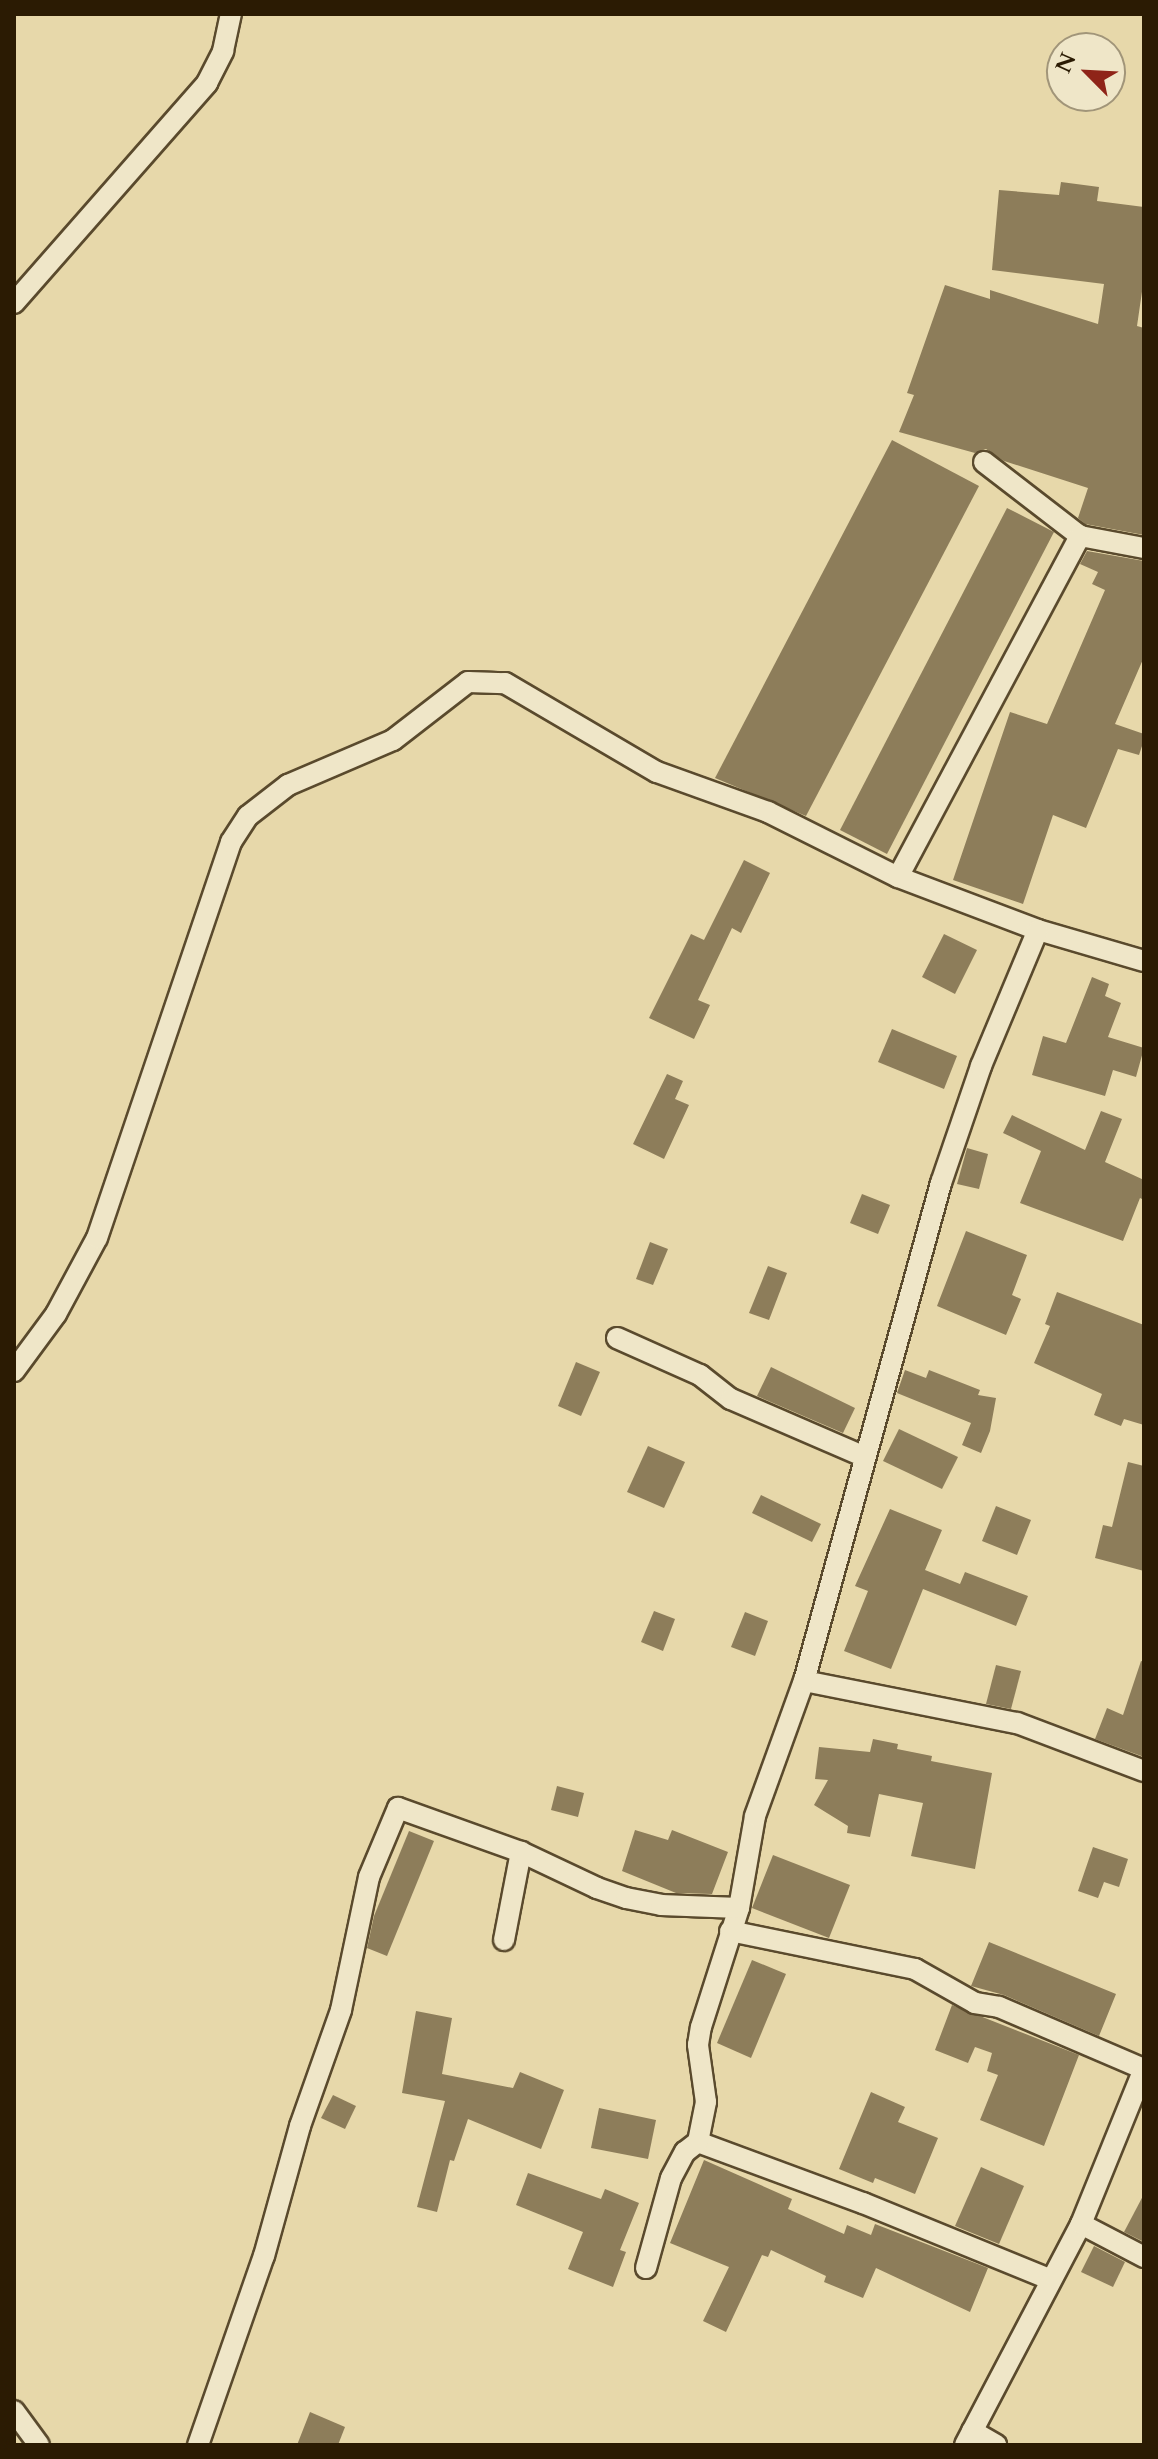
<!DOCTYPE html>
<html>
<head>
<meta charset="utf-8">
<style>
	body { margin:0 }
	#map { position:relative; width:1158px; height:2459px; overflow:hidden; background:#e7d8aa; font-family:Cardo,serif }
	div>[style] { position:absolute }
	.building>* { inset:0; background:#8d7d5a }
	.roads { filter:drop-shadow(2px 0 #5a4a2d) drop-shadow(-2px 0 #5a4a2d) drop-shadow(0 2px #5a4a2d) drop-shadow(0 -2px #5a4a2d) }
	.minor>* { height:20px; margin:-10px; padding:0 10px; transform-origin:10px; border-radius:10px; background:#efe6c8 }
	span { translate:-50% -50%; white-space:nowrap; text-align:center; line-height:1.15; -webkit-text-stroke:6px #efe6c8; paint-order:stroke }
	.frame { position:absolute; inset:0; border:16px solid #2b1b03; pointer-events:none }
	.north { position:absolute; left:1046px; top:32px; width:80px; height:80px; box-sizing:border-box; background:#efe6c8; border:2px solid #a19579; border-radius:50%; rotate:294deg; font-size:22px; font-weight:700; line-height:32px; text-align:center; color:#2b1b03 }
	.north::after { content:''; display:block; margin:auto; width:28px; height:36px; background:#8f2418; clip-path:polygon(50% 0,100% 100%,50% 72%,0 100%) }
</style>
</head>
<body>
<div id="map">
	<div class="building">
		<i style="clip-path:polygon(1061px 182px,1099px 187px,1097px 201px,1144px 207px,1144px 278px,1137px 326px,1144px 328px,1144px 535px,1085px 524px,1078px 518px,1088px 488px,1004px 461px,986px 449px,975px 453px,899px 432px,914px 395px,907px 393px,945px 285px,990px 299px,990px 290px,1098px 324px,1104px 284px,992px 270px,999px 190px,1059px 195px)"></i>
		<i style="clip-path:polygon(892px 440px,979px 486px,806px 816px,715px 778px)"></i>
		<i style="clip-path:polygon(1007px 508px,1054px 532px,887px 854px,840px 830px)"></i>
		<i style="clip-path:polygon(1087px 551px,1144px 561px,1144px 657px,1115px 724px,1144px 734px,1144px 740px,1139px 755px,1118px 749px,1086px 828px,1053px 815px,1023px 904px,953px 880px,1010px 712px,1047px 724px,1105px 590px,1092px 584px,1098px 572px,1080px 564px)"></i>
		<i style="clip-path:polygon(744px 860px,770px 873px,741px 933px,732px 928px,698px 1000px,710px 1005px,694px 1039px,649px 1018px,691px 934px,704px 940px)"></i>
		<i style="clip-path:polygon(944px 934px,977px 950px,955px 994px,922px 977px)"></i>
		<i style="clip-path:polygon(1092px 977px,1109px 984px,1105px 996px,1121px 1003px,1108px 1037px,1144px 1048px,1136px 1077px,1113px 1070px,1105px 1096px,1032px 1075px,1043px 1036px,1066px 1043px)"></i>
		<i style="clip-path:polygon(892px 1029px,957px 1056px,944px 1089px,878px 1062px)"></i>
		<i style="clip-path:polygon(667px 1074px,683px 1081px,675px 1099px,689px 1105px,664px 1159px,633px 1144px)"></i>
		<i style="clip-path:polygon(1101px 1111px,1122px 1119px,1105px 1162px,1144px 1180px,1144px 1200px,1140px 1198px,1123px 1241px,1020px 1203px,1041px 1151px,1003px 1133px,1012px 1115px,1085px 1150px)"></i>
		<i style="clip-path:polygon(967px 1148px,988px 1154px,979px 1189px,957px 1184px)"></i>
		<i style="clip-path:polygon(862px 1194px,890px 1205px,878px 1234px,850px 1223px)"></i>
		<i style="clip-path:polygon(966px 1231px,1027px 1255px,1012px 1295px,1021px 1299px,1006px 1335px,937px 1306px)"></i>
		<i style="clip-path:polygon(650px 1242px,668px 1249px,653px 1285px,636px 1279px)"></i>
		<i style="clip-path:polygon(768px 1266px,787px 1273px,769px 1320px,749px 1313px)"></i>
		<i style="clip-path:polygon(1057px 1292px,1144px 1325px,1144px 1425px,1124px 1419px,1121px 1426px,1094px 1415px,1102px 1394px,1034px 1363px,1050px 1326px,1045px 1324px)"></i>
		<i style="clip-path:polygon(576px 1362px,600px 1372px,581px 1416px,558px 1406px)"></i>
		<i style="clip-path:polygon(771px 1367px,855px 1408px,843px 1433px,757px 1396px)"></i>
		<i style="clip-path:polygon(905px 1370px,926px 1378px,929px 1370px,980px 1390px,978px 1395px,996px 1398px,990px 1431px,981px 1453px,962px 1445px,971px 1423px,897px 1393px)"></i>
		<i style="clip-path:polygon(899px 1429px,958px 1457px,942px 1489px,883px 1461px)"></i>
		<i style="clip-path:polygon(648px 1446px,685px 1462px,664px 1508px,627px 1492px)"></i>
		<i style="clip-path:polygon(1128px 1462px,1144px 1466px,1144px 1571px,1095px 1558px,1103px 1525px,1112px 1527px)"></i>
		<i style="clip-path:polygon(761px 1495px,821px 1524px,812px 1542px,752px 1513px)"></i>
		<i style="clip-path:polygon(996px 1506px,1031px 1520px,1017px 1555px,982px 1541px)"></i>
		<i style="clip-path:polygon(890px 1509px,942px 1530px,925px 1570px,960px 1584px,965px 1572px,1028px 1596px,1016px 1626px,923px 1589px,891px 1669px,844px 1651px,868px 1591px,855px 1586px)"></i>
		<i style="clip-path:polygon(654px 1611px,675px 1619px,663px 1651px,641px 1642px)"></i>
		<i style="clip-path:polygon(745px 1612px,768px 1621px,755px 1656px,731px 1647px)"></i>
		<i style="clip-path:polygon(1141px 1661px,1144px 1662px,1144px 1757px,1095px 1739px,1107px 1708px,1123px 1715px)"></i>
		<i style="clip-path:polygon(996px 1665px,1021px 1671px,1011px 1709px,986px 1704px)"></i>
		<i style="clip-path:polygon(873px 1739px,898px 1744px,897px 1749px,932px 1756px,931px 1761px,992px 1773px,975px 1869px,911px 1856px,923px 1803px,879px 1794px,870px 1837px,847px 1833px,848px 1826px,814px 1805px,828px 1780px,815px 1779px,819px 1747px,870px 1752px)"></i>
		<i style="clip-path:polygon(557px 1786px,584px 1793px,578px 1817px,551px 1810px)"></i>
		<i style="clip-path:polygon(635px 1830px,668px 1840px,672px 1830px,728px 1852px,712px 1894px,676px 1893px,622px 1871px)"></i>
		<i style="clip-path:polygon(409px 1831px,434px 1841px,387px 1956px,367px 1948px,374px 1916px)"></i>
		<i style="clip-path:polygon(1093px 1847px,1128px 1859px,1119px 1887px,1104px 1882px,1098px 1898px,1078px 1891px)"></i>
		<i style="clip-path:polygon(773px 1855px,850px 1885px,829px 1938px,752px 1908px)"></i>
		<i style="clip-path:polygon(989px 1942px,1116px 1994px,1099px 2036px,1004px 1995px,971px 1986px)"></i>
		<i style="clip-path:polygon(752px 1960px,786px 1974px,751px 2058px,717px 2043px)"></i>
		<i style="clip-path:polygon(952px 2005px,1079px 2055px,1044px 2146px,980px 2120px,998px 2075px,987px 2071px,992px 2053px,975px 2047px,968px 2063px,935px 2050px)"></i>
		<i style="clip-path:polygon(416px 2011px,452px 2018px,442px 2074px,513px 2088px,520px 2072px,564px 2090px,541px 2149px,468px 2119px,454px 2161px,450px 2160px,437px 2212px,417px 2207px,445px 2101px,402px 2093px)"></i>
		<i style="clip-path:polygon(871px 2092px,905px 2107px,898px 2122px,938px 2138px,915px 2194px,875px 2178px,873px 2183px,839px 2169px)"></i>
		<i style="clip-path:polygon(333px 2095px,356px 2106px,345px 2129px,321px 2118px)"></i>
		<i style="clip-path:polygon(599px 2108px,656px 2120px,648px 2159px,591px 2148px)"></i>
		<i style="clip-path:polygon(704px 2160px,792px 2199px,788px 2209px,844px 2234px,847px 2225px,871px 2235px,875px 2224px,988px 2268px,970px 2312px,876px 2268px,863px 2298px,824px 2282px,826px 2276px,771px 2250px,768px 2257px,762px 2255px,726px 2332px,703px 2321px,729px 2267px,670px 2243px)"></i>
		<i style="clip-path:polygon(981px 2167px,1024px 2186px,999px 2244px,955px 2226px)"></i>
		<i style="clip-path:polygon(528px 2173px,601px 2199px,605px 2189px,639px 2203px,620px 2250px,626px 2252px,613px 2287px,568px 2269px,583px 2232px,516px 2205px)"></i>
		<i style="clip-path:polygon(1144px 2194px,1144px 2242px,1124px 2232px)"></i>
		<i style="clip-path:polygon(1094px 2246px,1125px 2262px,1113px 2287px,1081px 2272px)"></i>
		<i style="clip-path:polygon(310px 2412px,345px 2427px,338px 2445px,297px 2445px)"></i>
	</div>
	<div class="roads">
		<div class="minor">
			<i style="left:14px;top:303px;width:293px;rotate:-48.7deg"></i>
			<i style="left:207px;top:83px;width:36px;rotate:-63deg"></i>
			<i style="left:223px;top:51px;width:38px;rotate:-78deg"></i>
			<i style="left:984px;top:462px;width:121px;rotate:37.6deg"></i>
			<i style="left:1080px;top:536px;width:65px;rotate:10.6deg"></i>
			<i style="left:898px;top:877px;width:387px;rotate:-61.9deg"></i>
			<i style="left:617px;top:1338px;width:91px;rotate:24deg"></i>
			<i style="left:700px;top:1375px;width:39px;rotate:38deg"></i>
			<i style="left:731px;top:1399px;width:144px;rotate:23.4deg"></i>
			<i style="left:14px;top:1371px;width:71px;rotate:-53.6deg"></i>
			<i style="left:56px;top:1314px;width:86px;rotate:-61.7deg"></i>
			<i style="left:97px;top:1238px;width:418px;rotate:-71.3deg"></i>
			<i style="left:231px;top:842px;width:31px;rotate:-57deg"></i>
			<i style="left:248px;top:816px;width:51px;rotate:-37.8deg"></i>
			<i style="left:288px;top:785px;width:114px;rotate:-23.2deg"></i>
			<i style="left:393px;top:740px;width:95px;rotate:-37.7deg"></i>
			<i style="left:468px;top:682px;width:37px;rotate:2deg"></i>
			<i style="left:505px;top:683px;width:176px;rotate:30.4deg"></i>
			<i style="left:657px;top:772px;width:118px;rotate:19.8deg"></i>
			<i style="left:768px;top:812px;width:145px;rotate:26.6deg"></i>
			<i style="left:898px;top:877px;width:150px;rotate:20.7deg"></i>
			<i style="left:1038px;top:930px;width:110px;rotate:16.3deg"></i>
			<i style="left:804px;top:1681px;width:217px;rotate:11.2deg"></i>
			<i style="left:1017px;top:1723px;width:136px;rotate:20.7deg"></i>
			<i style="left:730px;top:1931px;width:189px;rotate:11.6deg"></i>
			<i style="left:915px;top:1969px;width:69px;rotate:29.5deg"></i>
			<i style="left:975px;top:2003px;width:24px;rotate:9deg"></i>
			<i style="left:999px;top:2007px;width:158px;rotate:23.2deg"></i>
			<i style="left:504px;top:1940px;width:90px;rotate:-79.1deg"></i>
			<i style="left:698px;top:2142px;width:176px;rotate:20.3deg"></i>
			<i style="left:863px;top:2203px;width:201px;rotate:22.2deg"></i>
			<i style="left:1081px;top:2224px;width:71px;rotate:27.6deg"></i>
			<i style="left:646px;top:2268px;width:93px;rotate:-74.5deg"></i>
			<i style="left:671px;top:2178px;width:30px;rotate:-62deg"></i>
			<i style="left:685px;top:2152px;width:16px;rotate:-38deg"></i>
			<i style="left:698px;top:2142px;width:41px;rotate:-78.7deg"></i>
			<i style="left:706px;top:2102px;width:58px;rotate:-98deg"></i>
			<i style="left:698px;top:2045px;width:18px;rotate:-81deg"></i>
			<i style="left:701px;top:2027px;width:125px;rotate:-72.3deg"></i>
			<i style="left:739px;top:1908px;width:93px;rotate:-80.1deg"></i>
			<i style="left:755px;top:1816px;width:144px;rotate:-70.1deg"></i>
			<i style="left:804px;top:1681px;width:517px;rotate:-74.62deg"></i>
			<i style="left:941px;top:1183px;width:124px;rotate:-71.1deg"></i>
			<i style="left:981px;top:1066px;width:147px;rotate:-67.3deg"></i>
			<i style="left:14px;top:2411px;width:42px;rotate:53.7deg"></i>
			<i style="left:972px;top:2431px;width:28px;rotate:30deg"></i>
			<i style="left:198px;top:2445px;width:200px;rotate:-70.8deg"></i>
			<i style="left:264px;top:2256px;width:135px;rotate:-74.5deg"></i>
			<i style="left:300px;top:2126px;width:123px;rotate:-70.5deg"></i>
			<i style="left:341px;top:2010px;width:136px;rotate:-78.1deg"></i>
			<i style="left:369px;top:1877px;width:75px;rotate:-67.2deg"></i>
			<i style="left:398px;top:1808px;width:131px;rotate:19.7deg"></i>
			<i style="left:521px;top:1852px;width:84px;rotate:25.3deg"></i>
			<i style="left:597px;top:1888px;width:31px;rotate:19deg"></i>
			<i style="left:626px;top:1898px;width:36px;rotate:11deg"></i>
			<i style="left:661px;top:1905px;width:78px;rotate:2.2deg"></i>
			<i style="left:965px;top:2445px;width:250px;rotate:-62.3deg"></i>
			<i style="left:1081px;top:2224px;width:167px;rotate:-67.9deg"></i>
		</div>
	</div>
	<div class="frame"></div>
	<div class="north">N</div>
</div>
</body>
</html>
